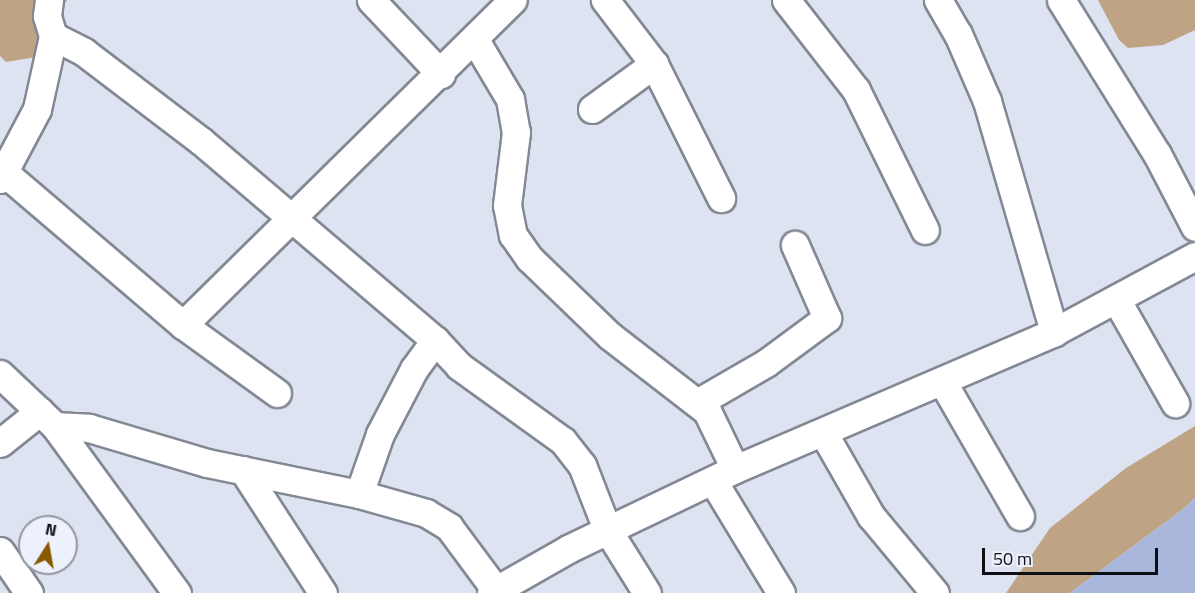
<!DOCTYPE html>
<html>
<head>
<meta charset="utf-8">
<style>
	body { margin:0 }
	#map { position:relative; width:1195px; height:593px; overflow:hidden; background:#dee3f2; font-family:"Titillium Web",sans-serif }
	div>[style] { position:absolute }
	.forest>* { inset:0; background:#bea484 }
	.water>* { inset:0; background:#aab7dc }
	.roads { filter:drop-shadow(2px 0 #838895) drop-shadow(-2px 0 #838895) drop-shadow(0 2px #838895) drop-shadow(0 -2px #838895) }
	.minor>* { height:27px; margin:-13.5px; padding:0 13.5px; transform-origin:13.5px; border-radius:13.5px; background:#fff }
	span { translate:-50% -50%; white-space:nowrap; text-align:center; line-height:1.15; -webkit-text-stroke:6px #ecf1fc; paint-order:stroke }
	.north { position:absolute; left:18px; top:515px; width:60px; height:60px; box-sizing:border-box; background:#ecf1fc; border:2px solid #93979f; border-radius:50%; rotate:11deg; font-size:16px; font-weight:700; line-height:24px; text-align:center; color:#0e0f14 }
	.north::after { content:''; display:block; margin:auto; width:21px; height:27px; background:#885900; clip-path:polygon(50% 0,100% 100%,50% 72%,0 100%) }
	.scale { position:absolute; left:982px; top:548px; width:176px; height:27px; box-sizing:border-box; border:3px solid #0e0f14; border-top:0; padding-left:8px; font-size:18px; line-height:21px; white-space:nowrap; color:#0e0f14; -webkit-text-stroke:4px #ecf1fc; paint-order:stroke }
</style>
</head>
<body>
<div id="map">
	<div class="forest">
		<i style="clip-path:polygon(0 0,67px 0,36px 57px,6px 62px,0 56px)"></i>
		<i style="clip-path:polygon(1098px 0,1195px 0,1195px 30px,1163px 45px,1128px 48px,1119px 40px)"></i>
		<i style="clip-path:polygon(1195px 426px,1195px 498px,1182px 510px,1070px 593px,1006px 593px,1050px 528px,1126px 468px)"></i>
	</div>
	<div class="water">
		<i style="clip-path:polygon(1195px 498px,1195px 593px,1070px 593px,1182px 510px)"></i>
	</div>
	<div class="roads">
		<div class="minor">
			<i style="left:371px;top:0;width:102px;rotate:46.6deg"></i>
			<i style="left:786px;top:0;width:114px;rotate:52.1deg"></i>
			<i style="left:856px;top:90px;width:156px;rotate:63.8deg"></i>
			<i style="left:938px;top:0;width:39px;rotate:60deg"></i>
			<i style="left:958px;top:34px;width:73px;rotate:66.6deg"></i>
			<i style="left:987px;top:101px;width:241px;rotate:73.8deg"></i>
			<i style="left:1061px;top:0;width:181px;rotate:58.1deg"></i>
			<i style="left:1157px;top:154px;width:82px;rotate:62.5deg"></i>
			<i style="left:53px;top:36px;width:35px;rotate:27deg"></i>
			<i style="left:84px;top:52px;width:147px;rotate:37.3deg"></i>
			<i style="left:201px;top:141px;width:307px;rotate:40.4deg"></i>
			<i style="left:435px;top:340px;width:35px;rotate:47deg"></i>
			<i style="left:459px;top:366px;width:128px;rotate:35.8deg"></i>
			<i style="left:563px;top:441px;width:31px;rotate:52deg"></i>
			<i style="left:582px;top:465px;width:69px;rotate:68.7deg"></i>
			<i style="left:607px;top:529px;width:75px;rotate:58deg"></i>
			<i style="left:475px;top:40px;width:69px;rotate:59.3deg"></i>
			<i style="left:510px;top:99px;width:34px;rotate:80deg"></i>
			<i style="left:516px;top:132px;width:74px;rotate:97deg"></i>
			<i style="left:507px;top:205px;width:31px;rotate:79deg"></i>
			<i style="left:513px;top:235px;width:28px;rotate:55deg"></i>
			<i style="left:529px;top:258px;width:112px;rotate:43.9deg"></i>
			<i style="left:610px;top:336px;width:123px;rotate:37.7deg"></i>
			<i style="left:707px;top:411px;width:64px;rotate:64.2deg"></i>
			<i style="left:654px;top:64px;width:150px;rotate:63.4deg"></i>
			<i style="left:592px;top:109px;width:77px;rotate:-36deg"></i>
			<i style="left:654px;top:64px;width:81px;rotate:-127.4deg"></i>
			<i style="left:6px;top:174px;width:233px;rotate:40.5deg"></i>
			<i style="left:183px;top:325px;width:116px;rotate:35.9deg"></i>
			<i style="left:0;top:179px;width:79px;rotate:-62.1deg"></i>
			<i style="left:37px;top:109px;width:75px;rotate:-77.6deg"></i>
			<i style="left:53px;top:36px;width:21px;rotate:-107deg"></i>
			<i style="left:47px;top:16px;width:16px;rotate:-83deg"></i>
			<i style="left:1116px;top:299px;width:120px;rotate:60.4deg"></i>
			<i style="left:183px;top:325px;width:463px;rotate:-44.6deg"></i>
			<i style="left:0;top:374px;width:76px;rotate:43.4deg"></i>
			<i style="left:55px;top:426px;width:207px;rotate:53.9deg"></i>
			<i style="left:942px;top:381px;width:156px;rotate:60deg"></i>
			<i style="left:697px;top:403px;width:80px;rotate:-30.1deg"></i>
			<i style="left:766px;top:363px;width:76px;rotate:-36.4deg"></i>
			<i style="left:827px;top:318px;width:80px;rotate:-113.7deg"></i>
			<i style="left:55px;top:426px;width:34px;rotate:3deg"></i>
			<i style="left:89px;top:428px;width:123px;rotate:16.5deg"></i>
			<i style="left:207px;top:463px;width:155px;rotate:11.5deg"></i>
			<i style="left:359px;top:494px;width:70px;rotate:15.8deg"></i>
			<i style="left:426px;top:513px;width:27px;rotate:31deg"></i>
			<i style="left:449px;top:527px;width:82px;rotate:53.4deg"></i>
			<i style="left:824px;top:434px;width:95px;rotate:60.2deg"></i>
			<i style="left:871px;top:516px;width:100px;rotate:50.3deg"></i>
			<i style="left:0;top:443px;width:51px;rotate:-38.7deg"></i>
			<i style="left:243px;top:470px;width:147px;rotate:57deg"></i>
			<i style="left:713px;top:481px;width:131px;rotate:58.7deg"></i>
			<i style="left:359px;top:494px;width:64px;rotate:-70.7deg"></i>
			<i style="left:380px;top:434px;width:73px;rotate:-62.4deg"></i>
			<i style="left:414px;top:369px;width:36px;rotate:-54deg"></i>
			<i style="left:0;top:551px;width:51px;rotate:55.4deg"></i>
			<i style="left:491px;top:593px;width:89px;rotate:-29.7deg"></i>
			<i style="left:568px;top:549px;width:185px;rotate:-25.6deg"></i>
			<i style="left:735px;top:469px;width:347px;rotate:-23.2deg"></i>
			<i style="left:1054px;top:332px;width:160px;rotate:-28.3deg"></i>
		</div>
	</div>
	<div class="north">N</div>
	<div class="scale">50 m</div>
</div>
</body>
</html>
